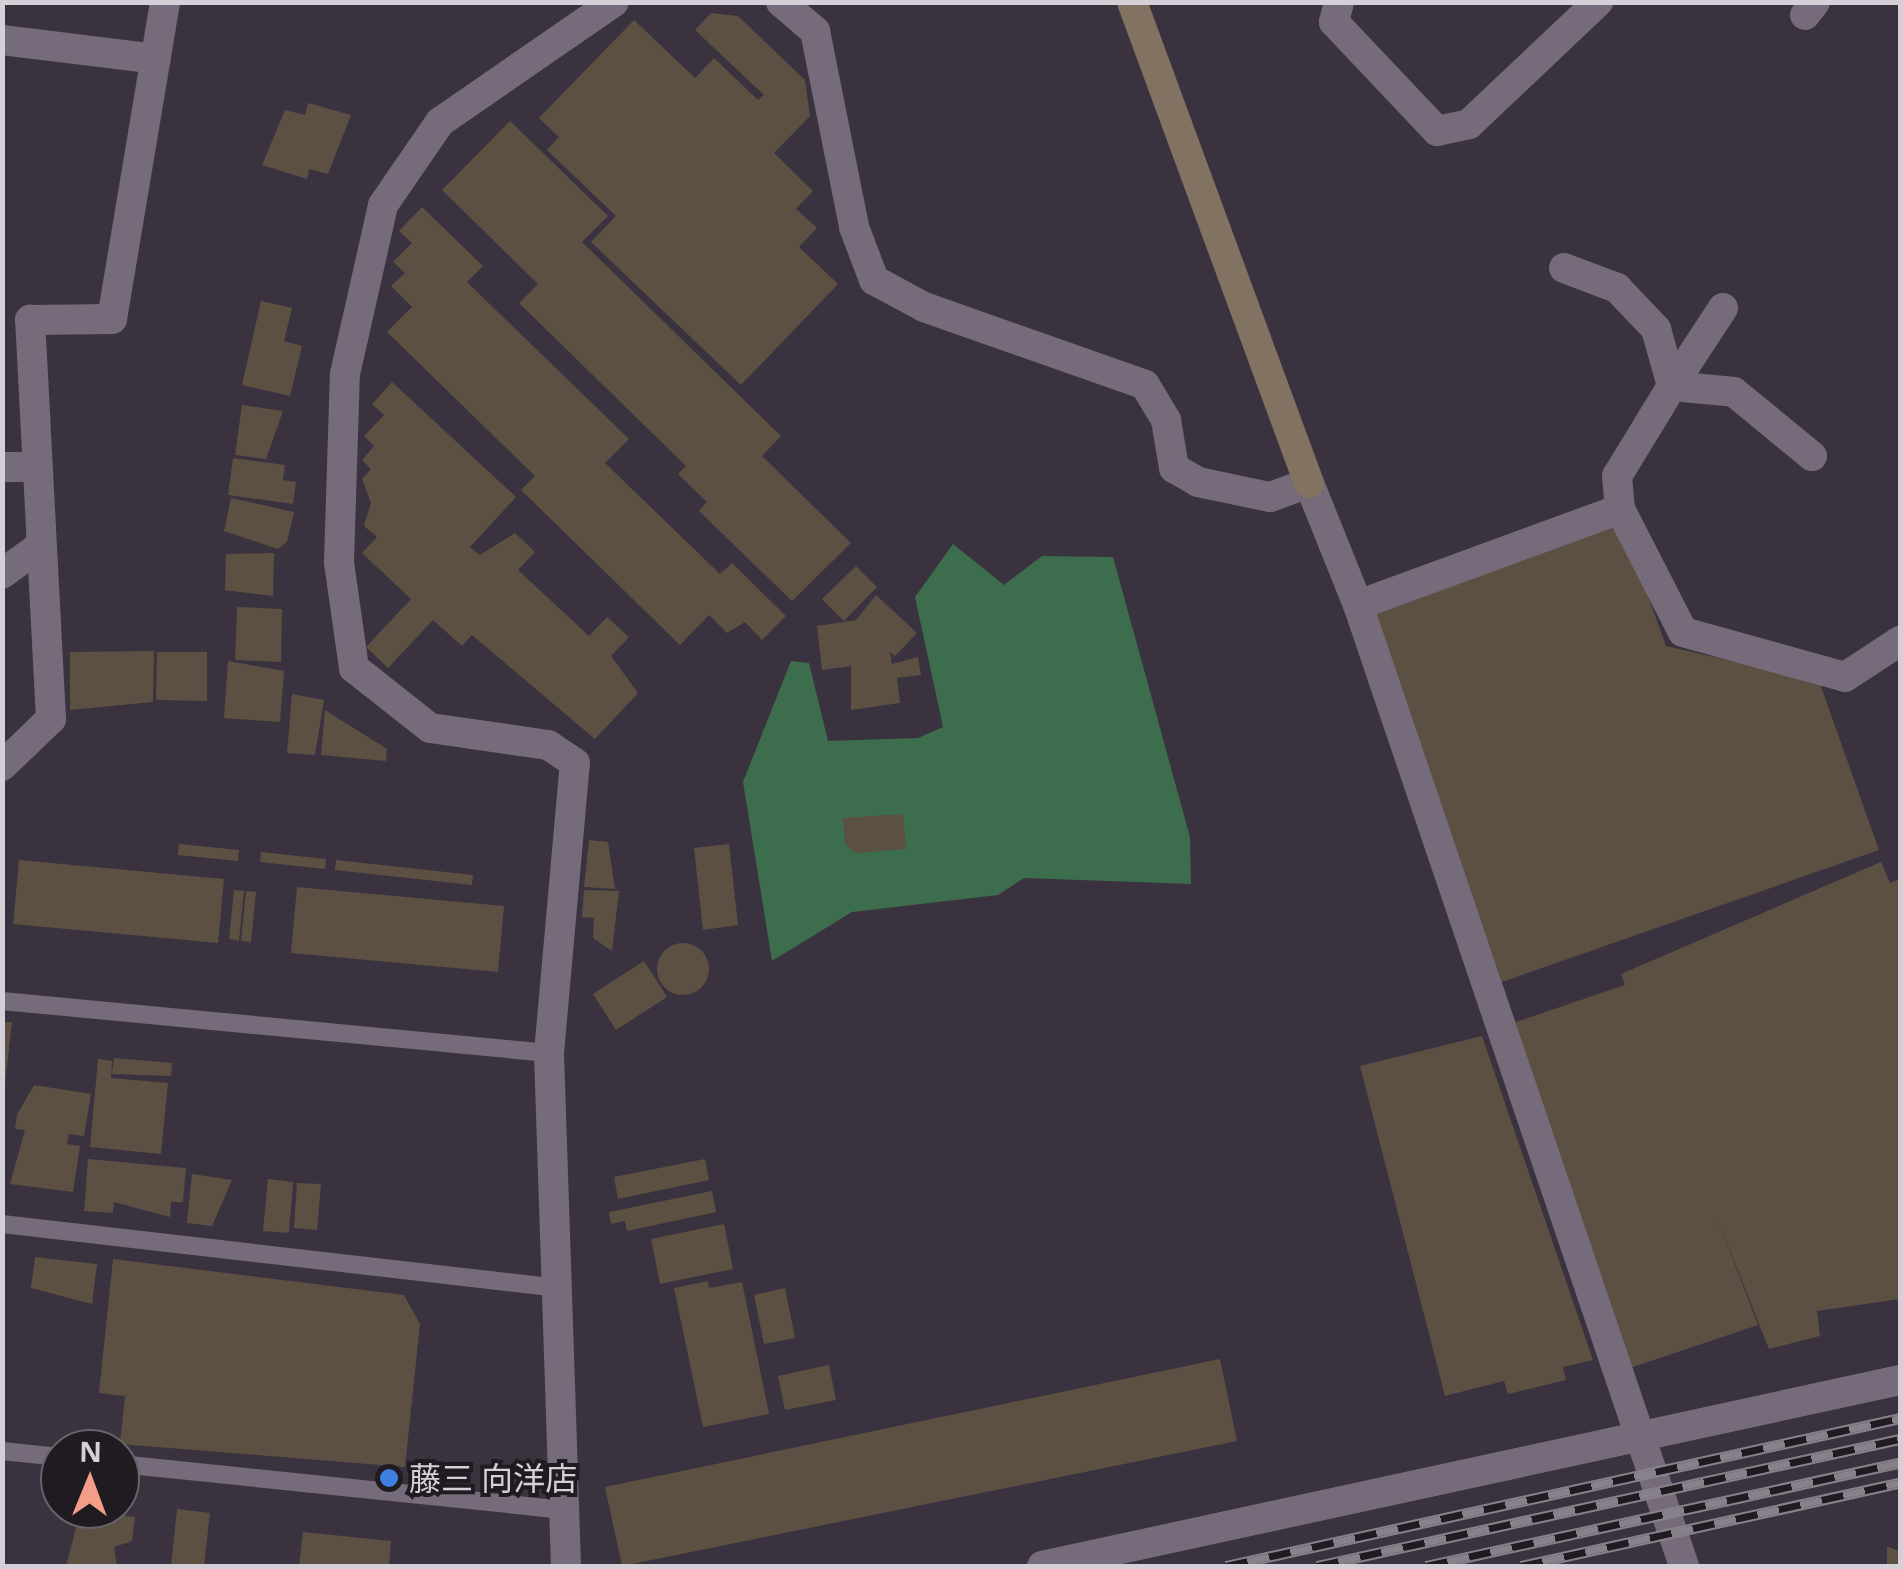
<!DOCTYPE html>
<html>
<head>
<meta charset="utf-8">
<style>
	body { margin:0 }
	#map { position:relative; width:1903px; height:1569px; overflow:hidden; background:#3b323f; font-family:"Open Sans","Noto Sans JP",sans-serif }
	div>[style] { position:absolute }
	.green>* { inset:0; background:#3c6d4d }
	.building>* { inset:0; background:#5c5043 }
	.round { border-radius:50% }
	.lane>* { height:18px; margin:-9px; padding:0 9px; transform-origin:9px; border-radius:9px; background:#766b7a }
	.street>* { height:30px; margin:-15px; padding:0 15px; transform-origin:15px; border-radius:15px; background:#766b7a }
	.secondary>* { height:30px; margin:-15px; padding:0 15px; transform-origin:15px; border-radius:15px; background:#817261 }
	.rail>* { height:11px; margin-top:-5.5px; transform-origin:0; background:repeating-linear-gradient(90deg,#201b21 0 22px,#88818b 0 44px); box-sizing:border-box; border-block:2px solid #88818b }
	.dots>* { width:28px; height:28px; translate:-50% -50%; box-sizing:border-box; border:5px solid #201b21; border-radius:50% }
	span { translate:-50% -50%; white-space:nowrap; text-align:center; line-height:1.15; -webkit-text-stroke:8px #201b21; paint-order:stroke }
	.poi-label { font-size:32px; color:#d5cfd7 }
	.left { translate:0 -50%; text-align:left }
	.frame { position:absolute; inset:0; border:5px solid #d5cfd7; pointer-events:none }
	.north { position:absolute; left:40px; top:1429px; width:100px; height:100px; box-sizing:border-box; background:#201b21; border:2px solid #68636a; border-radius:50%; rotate:1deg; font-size:28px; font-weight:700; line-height:40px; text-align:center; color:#d5cfd7 }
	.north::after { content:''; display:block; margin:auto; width:35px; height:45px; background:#f49e89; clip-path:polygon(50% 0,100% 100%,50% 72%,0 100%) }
</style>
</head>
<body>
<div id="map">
	<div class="green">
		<i style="clip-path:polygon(953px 544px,1004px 585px,1042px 556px,1113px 557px,1190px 837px,1191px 884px,1024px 878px,998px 895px,852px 912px,772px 961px,743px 782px,791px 661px,809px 663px,828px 741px,918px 738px,943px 727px,915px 597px)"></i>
	</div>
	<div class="building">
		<i style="clip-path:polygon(711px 13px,738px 16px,805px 80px,810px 116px,774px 153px,813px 191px,796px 209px,817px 228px,799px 247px,838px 284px,741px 385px,591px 242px,616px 216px,547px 150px,559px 137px,539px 118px,634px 20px,695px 78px,714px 58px,758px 100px,764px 95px,695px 30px)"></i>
		<i style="clip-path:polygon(308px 103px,351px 115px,328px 174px,309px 169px,307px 179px,262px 165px,285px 110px,305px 115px)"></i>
		<i style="clip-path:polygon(510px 121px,608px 216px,582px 242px,781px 436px,762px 456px,851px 543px,792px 601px,699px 511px,707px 502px,678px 474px,686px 466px,519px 303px,538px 284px,442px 190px)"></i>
		<i style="clip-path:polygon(422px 207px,483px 266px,467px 282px,629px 439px,605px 463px,720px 574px,732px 563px,786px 616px,762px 640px,745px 622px,727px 633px,709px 615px,680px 645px,521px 490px,535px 476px,387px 332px,412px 307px,391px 286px,405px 273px,393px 262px,412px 243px,399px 231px)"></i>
		<i style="clip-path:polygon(261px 301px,292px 308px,284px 341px,302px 346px,290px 396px,242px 385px)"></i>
		<i style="clip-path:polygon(392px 382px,516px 497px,470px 547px,480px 555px,515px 533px,535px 552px,518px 570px,589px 636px,607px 617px,629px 637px,611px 656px,638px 693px,595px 739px,472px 635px,462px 646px,433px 620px,388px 668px,366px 647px,411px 599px,362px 553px,377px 537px,364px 526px,371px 503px,362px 479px,371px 469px,362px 460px,374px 446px,364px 436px,384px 415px,372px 404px)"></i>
		<i style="clip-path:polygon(242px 405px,283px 411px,266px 459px,235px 455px)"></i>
		<i style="clip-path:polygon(233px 458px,285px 465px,283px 480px,296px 482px,293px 504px,228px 495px)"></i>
		<i style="clip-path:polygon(231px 498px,294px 512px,287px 542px,278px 549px,224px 531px)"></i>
		<i style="clip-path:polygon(1622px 524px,1666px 646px,1819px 681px,1879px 850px,1502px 982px,1371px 611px)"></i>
		<i style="clip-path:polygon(274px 553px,273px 596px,225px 590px,226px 554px)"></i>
		<i style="clip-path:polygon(856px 566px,877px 587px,844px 621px,822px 599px)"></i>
		<i style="clip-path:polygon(876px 595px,917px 633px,895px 656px,890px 652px,892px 664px,918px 657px,921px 675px,897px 678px,900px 703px,851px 710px,851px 666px,822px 670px,817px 626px,856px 620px)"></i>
		<i style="clip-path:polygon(237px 607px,282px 609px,281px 662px,235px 660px)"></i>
		<i style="clip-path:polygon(154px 651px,153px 702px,70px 710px,70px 652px)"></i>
		<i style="clip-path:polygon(157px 652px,207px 652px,207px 701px,156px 700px)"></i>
		<i style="clip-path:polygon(228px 661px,284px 671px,280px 722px,224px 718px)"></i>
		<i style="clip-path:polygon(292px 694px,324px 700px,315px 755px,287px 753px)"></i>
		<i style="clip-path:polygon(325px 710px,387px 749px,386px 761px,321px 755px)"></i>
		<i style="clip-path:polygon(903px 814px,906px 849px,855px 853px,845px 844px,843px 818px)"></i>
		<i style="clip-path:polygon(589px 840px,608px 842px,615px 889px,584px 887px)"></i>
		<i style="clip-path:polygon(179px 844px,239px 850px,238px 861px,178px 855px)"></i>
		<i style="clip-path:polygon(729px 844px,738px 925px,703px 930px,694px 848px)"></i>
		<i style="clip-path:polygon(261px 852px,326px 859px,325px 869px,260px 862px)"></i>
		<i style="clip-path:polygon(19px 860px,224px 879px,218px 943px,13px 924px)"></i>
		<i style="clip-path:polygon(336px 860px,473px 875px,472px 885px,335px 870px)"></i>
		<i style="clip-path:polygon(1881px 862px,1890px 883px,1900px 879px,1900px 1299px,1817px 1311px,1820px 1336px,1769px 1349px,1717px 1217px,1758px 1325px,1630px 1368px,1513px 1023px,1625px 985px,1621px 974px)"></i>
		<i style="clip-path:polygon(297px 887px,504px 906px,498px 972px,291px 953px)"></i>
		<i style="clip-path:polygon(234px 890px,244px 891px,239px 941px,229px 939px)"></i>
		<i style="clip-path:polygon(584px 890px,619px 891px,612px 951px,593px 938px,594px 918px,582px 917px)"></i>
		<i style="clip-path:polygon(246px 891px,256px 892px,251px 942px,241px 941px)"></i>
		<i class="round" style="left:657px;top:943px;width:52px;height:52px"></i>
		<i style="clip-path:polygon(644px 961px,667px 997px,616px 1030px,593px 994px)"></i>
		<i style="clip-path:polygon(2px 1022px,12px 1022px,5px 1083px,2px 1083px)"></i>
		<i style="clip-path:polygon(1482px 1036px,1593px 1360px,1563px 1367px,1566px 1380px,1508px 1394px,1504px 1381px,1445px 1396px,1360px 1066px)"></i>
		<i style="clip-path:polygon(114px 1058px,172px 1063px,171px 1076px,112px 1074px)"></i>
		<i style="clip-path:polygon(98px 1059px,112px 1061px,111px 1078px,168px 1083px,161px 1154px,90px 1147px)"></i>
		<i style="clip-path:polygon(34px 1085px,91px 1094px,84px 1136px,69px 1134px,67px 1144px,80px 1146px,73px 1192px,10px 1184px,25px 1130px,15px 1129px,17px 1115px)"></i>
		<i style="clip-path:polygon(88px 1159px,186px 1168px,183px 1202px,171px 1202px,170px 1217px,114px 1202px,113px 1213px,84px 1211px)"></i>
		<i style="clip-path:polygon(705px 1159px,709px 1180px,618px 1199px,614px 1177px)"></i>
		<i style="clip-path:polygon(192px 1174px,232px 1180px,212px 1226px,187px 1223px)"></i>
		<i style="clip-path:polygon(268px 1179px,293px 1182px,289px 1233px,263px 1231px)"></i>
		<i style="clip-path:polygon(297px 1183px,321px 1184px,317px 1230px,294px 1228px)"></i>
		<i style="clip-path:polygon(712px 1191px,716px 1212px,627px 1231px,625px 1221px,611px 1224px,609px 1212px)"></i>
		<i style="clip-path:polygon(724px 1224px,733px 1269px,660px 1284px,651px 1239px)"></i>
		<i style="clip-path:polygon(35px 1257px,97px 1264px,92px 1304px,31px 1288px)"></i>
		<i style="clip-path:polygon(113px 1259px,404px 1295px,420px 1324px,405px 1467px,120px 1444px,125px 1396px,99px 1393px)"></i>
		<i style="clip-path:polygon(708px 1281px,709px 1288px,742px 1282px,769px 1414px,703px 1427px,674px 1288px)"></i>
		<i style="clip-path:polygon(785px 1288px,795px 1338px,764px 1344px,754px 1295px)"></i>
		<i style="clip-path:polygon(1220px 1359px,1237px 1441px,622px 1566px,605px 1487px)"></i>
		<i style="clip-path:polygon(829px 1365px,836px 1400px,785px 1410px,778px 1376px)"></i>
		<i style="clip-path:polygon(81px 1509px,135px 1517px,132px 1541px,114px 1547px,117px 1566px,66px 1566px)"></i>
		<i style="clip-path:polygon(177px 1509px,210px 1513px,204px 1566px,171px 1566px)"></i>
		<i style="clip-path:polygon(303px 1532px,391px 1541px,389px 1566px,299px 1566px)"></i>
		<i style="clip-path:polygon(1887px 1546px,1900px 1552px,1900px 1566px,1887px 1566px)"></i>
	</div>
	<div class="lane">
		<i style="left:2px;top:1001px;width:549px;rotate:5.43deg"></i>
		<i style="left:2px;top:1224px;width:561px;rotate:6.55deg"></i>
		<i style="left:2px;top:1451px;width:58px;rotate:5.9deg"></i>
		<i style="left:120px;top:1464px;width:447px;rotate:5.9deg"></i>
	</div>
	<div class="street">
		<i style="left:781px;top:2px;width:45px;rotate:40.5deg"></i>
		<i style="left:815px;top:31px;width:200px;rotate:78.7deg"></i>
		<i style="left:854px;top:227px;width:57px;rotate:69.3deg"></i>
		<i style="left:874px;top:280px;width:57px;rotate:28.4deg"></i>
		<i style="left:924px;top:307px;width:234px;rotate:19.4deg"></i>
		<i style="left:1145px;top:385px;width:41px;rotate:59deg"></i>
		<i style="left:1166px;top:420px;width:49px;rotate:80.5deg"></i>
		<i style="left:1174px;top:468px;width:28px;rotate:30deg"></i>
		<i style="left:1198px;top:482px;width:74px;rotate:11.8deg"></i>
		<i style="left:1270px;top:497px;width:41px;rotate:-19.7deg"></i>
		<i style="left:1309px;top:483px;width:131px;rotate:68.1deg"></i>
		<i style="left:1358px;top:605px;width:1015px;rotate:71.26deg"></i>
		<i style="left:1339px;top:2px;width:21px;rotate:104deg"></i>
		<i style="left:1334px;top:22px;width:150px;rotate:46.6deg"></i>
		<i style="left:1437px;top:131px;width:33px;rotate:-12deg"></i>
		<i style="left:1469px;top:124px;width:178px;rotate:-43.4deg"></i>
		<i style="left:1805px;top:15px;width:16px;rotate:-52deg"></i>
		<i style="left:2px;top:40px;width:155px;rotate:7deg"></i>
		<i style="left:1564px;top:268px;width:57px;rotate:20.7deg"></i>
		<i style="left:1617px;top:288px;width:57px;rotate:46.4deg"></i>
		<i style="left:1656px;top:329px;width:59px;rotate:74.3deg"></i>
		<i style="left:1672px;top:386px;width:105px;rotate:121.4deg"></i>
		<i style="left:1617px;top:476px;width:33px;rotate:85deg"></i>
		<i style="left:1723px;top:308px;width:93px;rotate:123.2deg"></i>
		<i style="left:1672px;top:386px;width:62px;rotate:5.5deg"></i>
		<i style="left:1734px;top:392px;width:101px;rotate:39.4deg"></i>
		<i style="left:2px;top:467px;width:32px"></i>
		<i style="left:2px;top:574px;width:42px;rotate:-36.3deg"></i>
		<i style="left:1358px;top:605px;width:279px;rotate:-20.1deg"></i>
		<i style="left:1620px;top:509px;width:138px;rotate:62.9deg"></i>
		<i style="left:1683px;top:632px;width:168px;rotate:15.5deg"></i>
		<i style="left:1845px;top:677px;width:66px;rotate:-33.2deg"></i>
		<i style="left:2px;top:766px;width:68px;rotate:-43.8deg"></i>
		<i style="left:51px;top:719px;width:400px;rotate:-93deg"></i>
		<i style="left:30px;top:320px;width:82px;rotate:-0.7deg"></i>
		<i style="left:112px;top:319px;width:321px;rotate:-80.5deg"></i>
		<i style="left:566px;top:1566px;width:513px;rotate:-91.9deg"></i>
		<i style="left:549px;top:1053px;width:291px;rotate:-84.9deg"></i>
		<i style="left:575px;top:763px;width:32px;rotate:-146deg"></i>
		<i style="left:548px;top:745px;width:119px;rotate:-171.8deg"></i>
		<i style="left:430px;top:728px;width:97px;rotate:-141.7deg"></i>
		<i style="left:354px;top:668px;width:107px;rotate:-98.1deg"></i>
		<i style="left:339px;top:562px;width:188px;rotate:-88.2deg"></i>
		<i style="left:345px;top:374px;width:173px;rotate:-77.3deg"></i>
		<i style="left:383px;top:205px;width:101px;rotate:-55.5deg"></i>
		<i style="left:440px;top:122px;width:211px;rotate:-34.6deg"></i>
		<i style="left:1042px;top:1566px;width:878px;rotate:-12.23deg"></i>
	</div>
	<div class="secondary">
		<i style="left:1132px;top:2px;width:513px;rotate:69.8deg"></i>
	</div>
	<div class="rail">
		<i style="left:1226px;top:1566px;width:690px;rotate:-12.38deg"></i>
		<i style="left:1317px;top:1566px;width:597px;rotate:-12.29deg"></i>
		<i style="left:1426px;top:1566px;width:485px;rotate:-12.3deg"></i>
		<i style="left:1521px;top:1566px;width:388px;rotate:-12.4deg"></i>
	</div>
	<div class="dots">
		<i style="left:389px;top:1478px;background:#3f7fe0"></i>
	</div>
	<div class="poi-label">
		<span class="left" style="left:409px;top:1478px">藤三 向洋店</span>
	</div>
	<div class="frame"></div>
	<div class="north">N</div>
</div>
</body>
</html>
